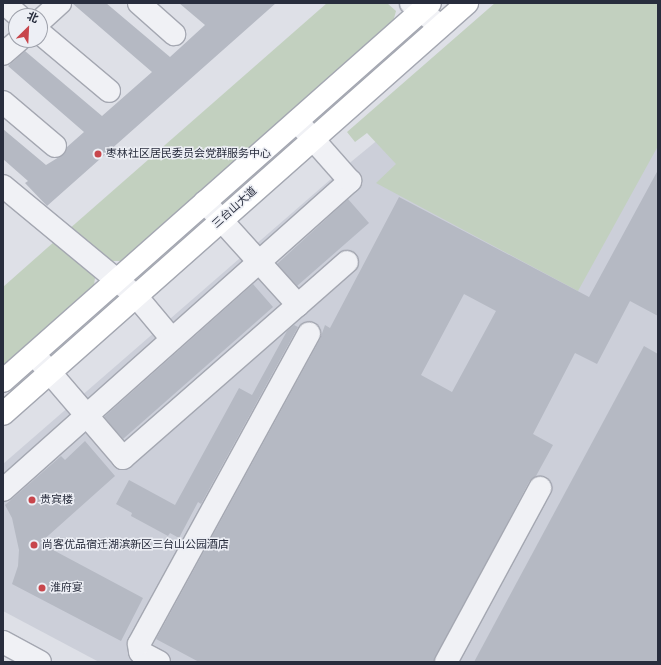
<!DOCTYPE html>
<html>
<head>
<meta charset="utf-8">
<style>
	body { margin:0 }
	#map { position:relative; width:661px; height:665px; overflow:hidden; background:#dee0e7; font-family:"DejaVu Sans","Noto Sans SC",sans-serif }
	div>[style] { position:absolute }
	.built>* { inset:0; background:#cccfd9 }
	.green>* { inset:0; background:#c2d0bf }
	.building>* { inset:0; background:#b5b9c3 }
	.roads { filter:drop-shadow(1px 0 #a4a7b1) drop-shadow(-1px 0 #a4a7b1) drop-shadow(0 1px #a4a7b1) drop-shadow(0 -1px #a4a7b1) }
	.minor>* { height:22px; margin:-11px; padding:0 11px; transform-origin:11px; border-radius:11px; background:#f0f1f5 }
	.major>* { height:22px; margin:-11px; padding:0 11px; transform-origin:11px; border-radius:11px; background:#fff }
	.dots>* { width:11px; height:11px; translate:-50% -50%; box-sizing:border-box; border:2px solid #edeff5; border-radius:50% }
	span { translate:-50% -50%; white-space:nowrap; text-align:center; line-height:1.15; -webkit-text-stroke:3px #edeff5; paint-order:stroke }
	.poi-label { font-size:11px; color:#282d3d }
	.left { translate:0 -50%; text-align:left }
	.street-label { font-size:11px; color:#282d3d }
	.frame { position:absolute; inset:0; border:4px solid #282d3d; pointer-events:none }
	.north { position:absolute; left:8px; top:8px; width:40px; height:40px; box-sizing:border-box; background:#edeff5; border:1px solid #9ea1ab; border-radius:50%; rotate:24deg; font-size:11px; font-weight:700; line-height:16px; text-align:center; color:#282d3d }
	.north::after { content:''; display:block; margin:auto; width:14px; height:18px; background:#c8464c; clip-path:polygon(50% 0,100% 100%,50% 72%,0 100%) }
</style>
</head>
<body>
<div id="map">
	<div class="built">
		<i style="clip-path:polygon(544px 3px,658px 3px,658px 662px,99px 662px,3px 611px,3px 464px,346px 166px)"></i>
	</div>
	<div class="green">
		<i style="clip-path:polygon(327px 3px,387px 3px,396px 11px,393px 22px,126px 261px,111px 261px,68px 230px)"></i>
		<i style="clip-path:polygon(495px 3px,658px 3px,658px 146px,578px 291px,376px 183px,396px 164px,367px 133px,355px 142px,347px 132px)"></i>
		<i style="clip-path:polygon(55px 241px,91px 270px,95px 278px,94px 285px,89px 295px,3px 369px,3px 287px)"></i>
	</div>
	<div class="building">
		<i style="clip-path:polygon(72px 3px,106px 3px,170px 57px,205px 25px,179px 3px,276px 3px,47px 206px,25px 183px,28px 181px,3px 159px,3px 129px,46px 165px,64px 154px,67px 147px,84px 132px,8px 66px,25px 51px,102px 116px,152px 72px)"></i>
		<i style="clip-path:polygon(evenodd,658px 170px,658px 316px,630px 301px,597px 364px,575px 353px,533px 434px,553px 445px,536px 476px,529px 482px,434px 662px,199px 662px,156px 639px,320px 339px,325px 325px,330px 328px,399px 197px,589px 297px,658px 170px,464px 294px,496px 311px,452px 392px,421px 375px,464px 294px)"></i>
		<i style="clip-path:polygon(348px 199px,369px 223px,297px 286px,277px 264px)"></i>
		<i style="clip-path:polygon(253px 284px,273px 307px,123px 439px,104px 417px)"></i>
		<i style="clip-path:polygon(294px 325px,298px 327px,201px 504px,198px 502px,179px 538px,170px 533px,168px 536px,131px 516px,132px 513px,116px 504px,129px 480px,175px 505px,239px 388px,252px 395px,287px 331px)"></i>
		<i style="clip-path:polygon(644px 346px,658px 354px,658px 662px,474px 662px)"></i>
		<i style="clip-path:polygon(85px 441px,115px 476px,40px 543px,143px 598px,121px 641px,12px 584px,18px 566px,19px 550px,12px 518px,5px 505px,61px 456px,65px 460px)"></i>
	</div>
	<div class="roads">
		<div class="minor">
			<i style="left:4px;top:3px;width:20px;rotate:41deg"></i>
			<i style="left:139px;top:3px;width:47px;rotate:41.5deg"></i>
			<i style="left:411px;top:3px;width:37px;rotate:38deg"></i>
			<i style="left:40px;top:21px;width:27px;rotate:-42deg"></i>
			<i style="left:40px;top:33px;width:90px;rotate:40deg"></i>
			<i style="left:3px;top:54px;width:21px;rotate:-41deg"></i>
			<i style="left:3px;top:102px;width:68px;rotate:40.2deg"></i>
			<i style="left:3px;top:186px;width:173px;rotate:39.6deg"></i>
			<i style="left:136px;top:296px;width:56px;rotate:50.1deg"></i>
			<i style="left:298px;top:305px;width:65px;rotate:-41.3deg"></i>
			<i style="left:34px;top:354px;width:137px;rotate:49.4deg"></i>
			<i style="left:123px;top:458px;width:232px;rotate:-41.2deg"></i>
			<i style="left:298px;top:305px;width:139px;rotate:-132.1deg"></i>
			<i style="left:3px;top:490px;width:465px;rotate:-41.7deg"></i>
			<i style="left:350px;top:181px;width:80px;rotate:-131.5deg"></i>
			<i style="left:3px;top:642px;width:42px;rotate:28.4deg"></i>
			<i style="left:159px;top:662px;width:21px;rotate:-152deg"></i>
			<i style="left:140px;top:652px;width:8px;rotate:-97deg"></i>
			<i style="left:139px;top:644px;width:354px;rotate:-61.3deg"></i>
			<i style="left:446px;top:662px;width:198px;rotate:-61.6deg"></i>
		</div>
		<div class="major">
			<i style="left:3px;top:381px;width:570px;rotate:-41.52deg"></i>
			<i style="left:3px;top:414px;width:620px;rotate:-41.53deg"></i>
		</div>
	</div>
	<div class="dots">
		<i style="left:98px;top:154px;background:#c8464c"></i>
		<i style="left:32px;top:500px;background:#c8464c"></i>
		<i style="left:34px;top:545px;background:#c8464c"></i>
		<i style="left:42px;top:588px;background:#c8464c"></i>
	</div>
	<div class="poi-label">
		<span class="left" style="left:106px;top:154px">枣林社区居民委员会党群服务中心</span>
		<span class="left" style="left:40px;top:500px">贵宾楼</span>
		<span class="left" style="left:42px;top:545px">尚客优品宿迁湖滨新区三台山公园酒店</span>
		<span class="left" style="left:50px;top:588px">淮府宴</span>
	</div>
	<div class="street-label">
		<span style="left:235px;top:208px;rotate:-42deg">三台山大道</span>
	</div>
	<div class="frame"></div>
	<div class="north">北</div>
</div>
</body>
</html>
